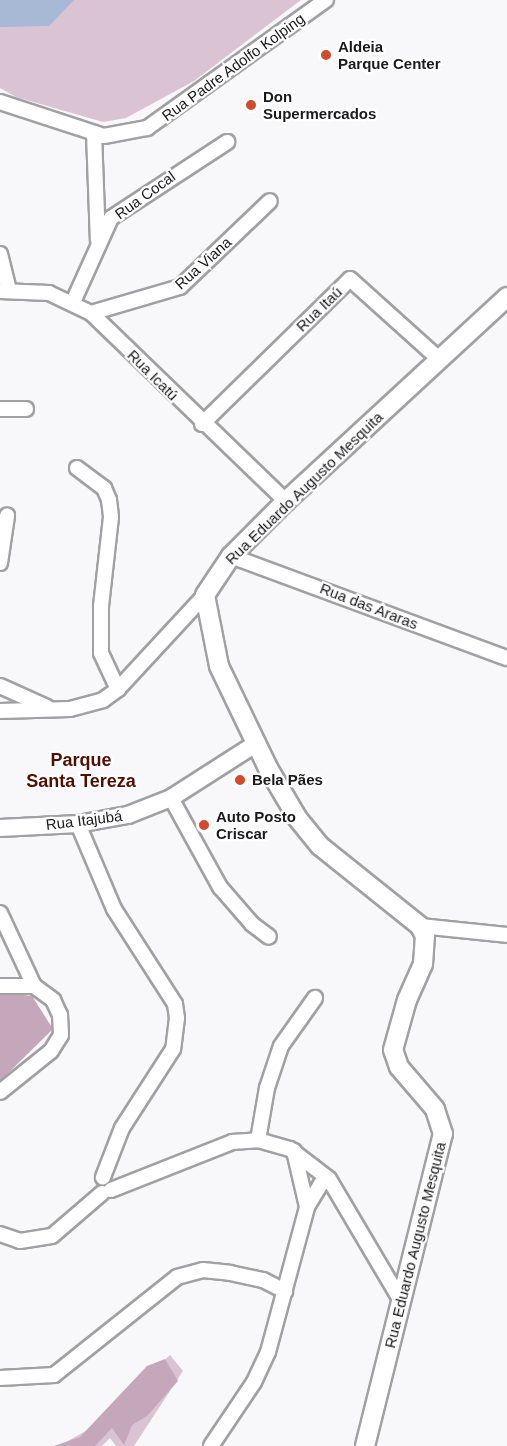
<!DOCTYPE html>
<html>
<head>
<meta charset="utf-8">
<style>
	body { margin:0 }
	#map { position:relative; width:507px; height:1446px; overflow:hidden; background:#f8f7fa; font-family:Helvetica,sans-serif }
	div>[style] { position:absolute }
	.green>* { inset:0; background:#dac4d4 }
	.forest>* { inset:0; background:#c4a7bb }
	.water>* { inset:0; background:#a8b9d6 }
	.roads { filter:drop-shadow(2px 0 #a1a0a3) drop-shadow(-2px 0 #a1a0a3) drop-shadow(0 2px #a1a0a3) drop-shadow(0 -2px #a1a0a3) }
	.minor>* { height:14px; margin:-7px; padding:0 7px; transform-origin:7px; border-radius:7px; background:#fff }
	.tertiary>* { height:16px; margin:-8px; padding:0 8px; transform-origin:8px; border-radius:8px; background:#fff }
	.secondary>* { height:18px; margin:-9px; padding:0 9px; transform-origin:9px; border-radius:9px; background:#fff }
	.dots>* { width:16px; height:16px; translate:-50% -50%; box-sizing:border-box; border:3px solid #fff; border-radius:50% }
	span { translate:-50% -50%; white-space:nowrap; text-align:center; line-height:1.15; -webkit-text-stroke:4.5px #fff; paint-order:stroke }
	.poi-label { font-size:15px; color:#1a1a1b; font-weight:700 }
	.left { translate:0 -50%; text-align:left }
	.street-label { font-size:15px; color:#1a1a1b }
	.quarter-label { font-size:18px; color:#520f02; font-weight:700 }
</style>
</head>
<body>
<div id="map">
	<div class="green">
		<i style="clip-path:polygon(0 0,301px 0,194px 81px,126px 118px,103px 122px,16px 97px,0 88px)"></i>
		<i style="clip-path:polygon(170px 1355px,183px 1371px,134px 1446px,116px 1446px,110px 1438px,102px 1446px,59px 1446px,98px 1424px)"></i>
	</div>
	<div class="forest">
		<i style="clip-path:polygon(0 992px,32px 996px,53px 1029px,0 1081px)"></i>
		<i style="clip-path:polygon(165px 1359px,178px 1381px,147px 1416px,132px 1425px,124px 1445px,112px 1428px,95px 1446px,54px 1446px,80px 1437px,147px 1366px)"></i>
	</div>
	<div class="water">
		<i style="clip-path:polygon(0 0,74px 0,49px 26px,0 27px)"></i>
	</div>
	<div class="roads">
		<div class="minor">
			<i style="left:0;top:102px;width:109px;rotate:18.1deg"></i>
			<i style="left:104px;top:136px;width:44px;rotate:-10.5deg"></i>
			<i style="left:147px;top:128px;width:220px;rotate:-35.6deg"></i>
			<i style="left:94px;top:133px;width:107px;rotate:87.9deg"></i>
			<i style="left:0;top:254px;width:36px;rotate:76deg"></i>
			<i style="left:0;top:291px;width:49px;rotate:2.3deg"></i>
			<i style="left:49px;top:293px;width:47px;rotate:25.5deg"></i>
			<i style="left:91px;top:313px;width:271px;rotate:44deg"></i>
			<i style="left:73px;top:302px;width:92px;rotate:-65.7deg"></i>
			<i style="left:111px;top:218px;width:139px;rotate:-33.2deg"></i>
			<i style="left:91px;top:313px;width:93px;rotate:-16.3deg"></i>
			<i style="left:180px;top:287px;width:124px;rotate:-43.7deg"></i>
			<i style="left:0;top:409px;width:26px"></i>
			<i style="left:202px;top:424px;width:207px;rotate:-44.4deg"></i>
			<i style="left:350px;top:279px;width:120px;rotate:42deg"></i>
			<i style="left:77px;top:468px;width:34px;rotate:37deg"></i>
			<i style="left:104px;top:488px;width:13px;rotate:67deg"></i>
			<i style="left:109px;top:500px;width:17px;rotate:83deg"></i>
			<i style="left:111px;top:517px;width:90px;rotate:96.4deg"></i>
			<i style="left:101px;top:606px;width:47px;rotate:90deg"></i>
			<i style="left:101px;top:653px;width:40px;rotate:65deg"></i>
			<i style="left:231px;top:556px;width:294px;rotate:20.3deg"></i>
			<i style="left:0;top:563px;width:48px;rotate:-81.5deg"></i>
			<i style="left:0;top:686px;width:51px;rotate:24.1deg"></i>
			<i style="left:0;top:711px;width:70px;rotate:-1.6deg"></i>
			<i style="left:70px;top:709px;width:34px;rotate:-15deg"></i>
			<i style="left:103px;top:700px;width:19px;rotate:-36deg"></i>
			<i style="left:118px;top:689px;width:128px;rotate:-47.2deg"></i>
			<i style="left:171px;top:798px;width:102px;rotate:61.2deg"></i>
			<i style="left:220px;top:887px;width:49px;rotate:49.1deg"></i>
			<i style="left:252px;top:924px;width:21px;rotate:37deg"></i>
			<i style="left:78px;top:824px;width:92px;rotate:67deg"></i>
			<i style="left:114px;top:909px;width:113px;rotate:57.3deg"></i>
			<i style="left:175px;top:1004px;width:14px;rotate:82deg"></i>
			<i style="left:177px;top:1018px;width:31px;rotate:97deg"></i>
			<i style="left:173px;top:1049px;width:94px;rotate:122.8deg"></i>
			<i style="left:122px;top:1128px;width:53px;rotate:111.2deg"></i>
			<i style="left:0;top:913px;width:81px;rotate:65deg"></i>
			<i style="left:420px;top:926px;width:87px;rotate:5.9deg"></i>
			<i style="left:0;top:986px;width:34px"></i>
			<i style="left:34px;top:986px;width:24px;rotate:36deg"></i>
			<i style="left:53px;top:1000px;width:17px;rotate:65deg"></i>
			<i style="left:60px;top:1015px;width:20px;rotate:87deg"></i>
			<i style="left:61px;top:1035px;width:19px;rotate:122deg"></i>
			<i style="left:51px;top:1051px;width:65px;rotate:141.2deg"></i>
			<i style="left:258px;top:1140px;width:53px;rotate:-80.2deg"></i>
			<i style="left:267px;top:1088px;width:44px;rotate:-71.6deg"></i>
			<i style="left:281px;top:1046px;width:59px;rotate:-54.7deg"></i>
			<i style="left:294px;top:1151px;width:57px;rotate:76.9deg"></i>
			<i style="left:111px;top:1190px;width:130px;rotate:-21.6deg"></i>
			<i style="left:232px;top:1142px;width:26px;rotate:-4deg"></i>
			<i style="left:258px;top:1140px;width:33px;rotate:16deg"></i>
			<i style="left:290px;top:1149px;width:49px;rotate:37.6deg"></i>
			<i style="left:329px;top:1179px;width:139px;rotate:59.4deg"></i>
			<i style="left:0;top:1234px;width:21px;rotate:19deg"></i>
			<i style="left:20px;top:1241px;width:32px;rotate:-9deg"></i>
			<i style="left:52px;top:1236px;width:66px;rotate:-40.7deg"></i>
			<i style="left:0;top:1378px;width:54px;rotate:-3.2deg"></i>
			<i style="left:54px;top:1375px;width:157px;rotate:-38.5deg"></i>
			<i style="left:177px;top:1277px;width:27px;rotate:-15deg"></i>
			<i style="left:203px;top:1270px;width:27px;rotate:6deg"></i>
			<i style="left:230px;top:1273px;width:34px;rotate:12deg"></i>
			<i style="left:263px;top:1280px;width:25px;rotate:27deg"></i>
			<i style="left:211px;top:1446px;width:77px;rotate:-56.1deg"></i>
			<i style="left:254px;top:1382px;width:33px;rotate:-65deg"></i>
			<i style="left:268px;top:1352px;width:150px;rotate:-74.9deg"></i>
			<i style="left:307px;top:1207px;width:27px;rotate:-59deg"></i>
			<i style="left:321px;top:1184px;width:9px;rotate:-32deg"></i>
		</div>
		<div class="tertiary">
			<i style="left:0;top:828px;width:78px;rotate:-2.9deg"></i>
			<i style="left:78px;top:824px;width:51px;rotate:-10.2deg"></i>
			<i style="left:128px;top:815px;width:46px;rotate:-21.6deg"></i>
			<i style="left:171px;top:798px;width:102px;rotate:-32.6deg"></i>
		</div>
		<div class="secondary">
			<i style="left:365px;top:1446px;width:322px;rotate:-76deg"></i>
			<i style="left:443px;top:1134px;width:26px;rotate:-108deg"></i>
			<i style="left:435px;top:1109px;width:55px;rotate:-130.6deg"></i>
			<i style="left:399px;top:1067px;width:18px;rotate:-109deg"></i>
			<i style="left:393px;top:1050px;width:52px;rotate:-74.4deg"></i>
			<i style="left:407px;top:1000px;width:39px;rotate:-66deg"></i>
			<i style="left:423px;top:964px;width:28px;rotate:-86deg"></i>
			<i style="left:425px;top:936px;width:11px;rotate:-117deg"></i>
			<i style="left:420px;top:926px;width:128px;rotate:-141.3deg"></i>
			<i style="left:320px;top:846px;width:35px;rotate:-129deg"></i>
			<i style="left:298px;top:819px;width:59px;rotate:-120.5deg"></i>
			<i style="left:268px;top:768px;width:113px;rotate:-115.7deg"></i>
			<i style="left:219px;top:666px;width:72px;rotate:-101.2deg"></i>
			<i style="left:205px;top:595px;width:47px;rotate:-56.3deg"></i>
			<i style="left:231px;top:556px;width:78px;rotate:-45deg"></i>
			<i style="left:286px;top:501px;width:301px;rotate:-42.7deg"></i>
		</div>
	</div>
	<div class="dots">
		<i style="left:326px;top:55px;background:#d4492b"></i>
		<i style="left:251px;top:105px;background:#d4492b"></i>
		<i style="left:240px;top:780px;background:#d4492b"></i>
		<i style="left:204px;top:825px;background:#d4492b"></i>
	</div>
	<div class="poi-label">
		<span class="left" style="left:338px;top:55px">Aldeia<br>Parque Center</span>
		<span class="left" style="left:263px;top:105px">Don<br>Supermercados</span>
		<span class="left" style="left:252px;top:780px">Bela Pães</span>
		<span class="left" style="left:216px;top:825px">Auto Posto<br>Criscar</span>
	</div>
	<div class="street-label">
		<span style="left:233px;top:67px;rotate:-36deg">Rua Padre Adolfo Kolping</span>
		<span style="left:145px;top:195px;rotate:-36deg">Rua Cocal</span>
		<span style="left:203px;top:263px;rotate:-42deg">Rua Viana</span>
		<span style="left:319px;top:309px;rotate:-44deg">Rua Itaú</span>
		<span style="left:153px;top:375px;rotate:45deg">Rua Icatú</span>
		<span style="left:304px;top:488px;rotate:-44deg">Rua Eduardo Augusto Mesquita</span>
		<span style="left:369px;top:606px;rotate:21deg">Rua das Araras</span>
		<span style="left:84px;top:820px;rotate:-7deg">Rua Itajubá</span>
		<span style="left:415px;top:1245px;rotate:-76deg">Rua Eduardo Augusto Mesquita</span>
	</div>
	<div class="quarter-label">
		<span style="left:81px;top:771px">Parque<br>Santa Tereza</span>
	</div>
</div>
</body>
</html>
